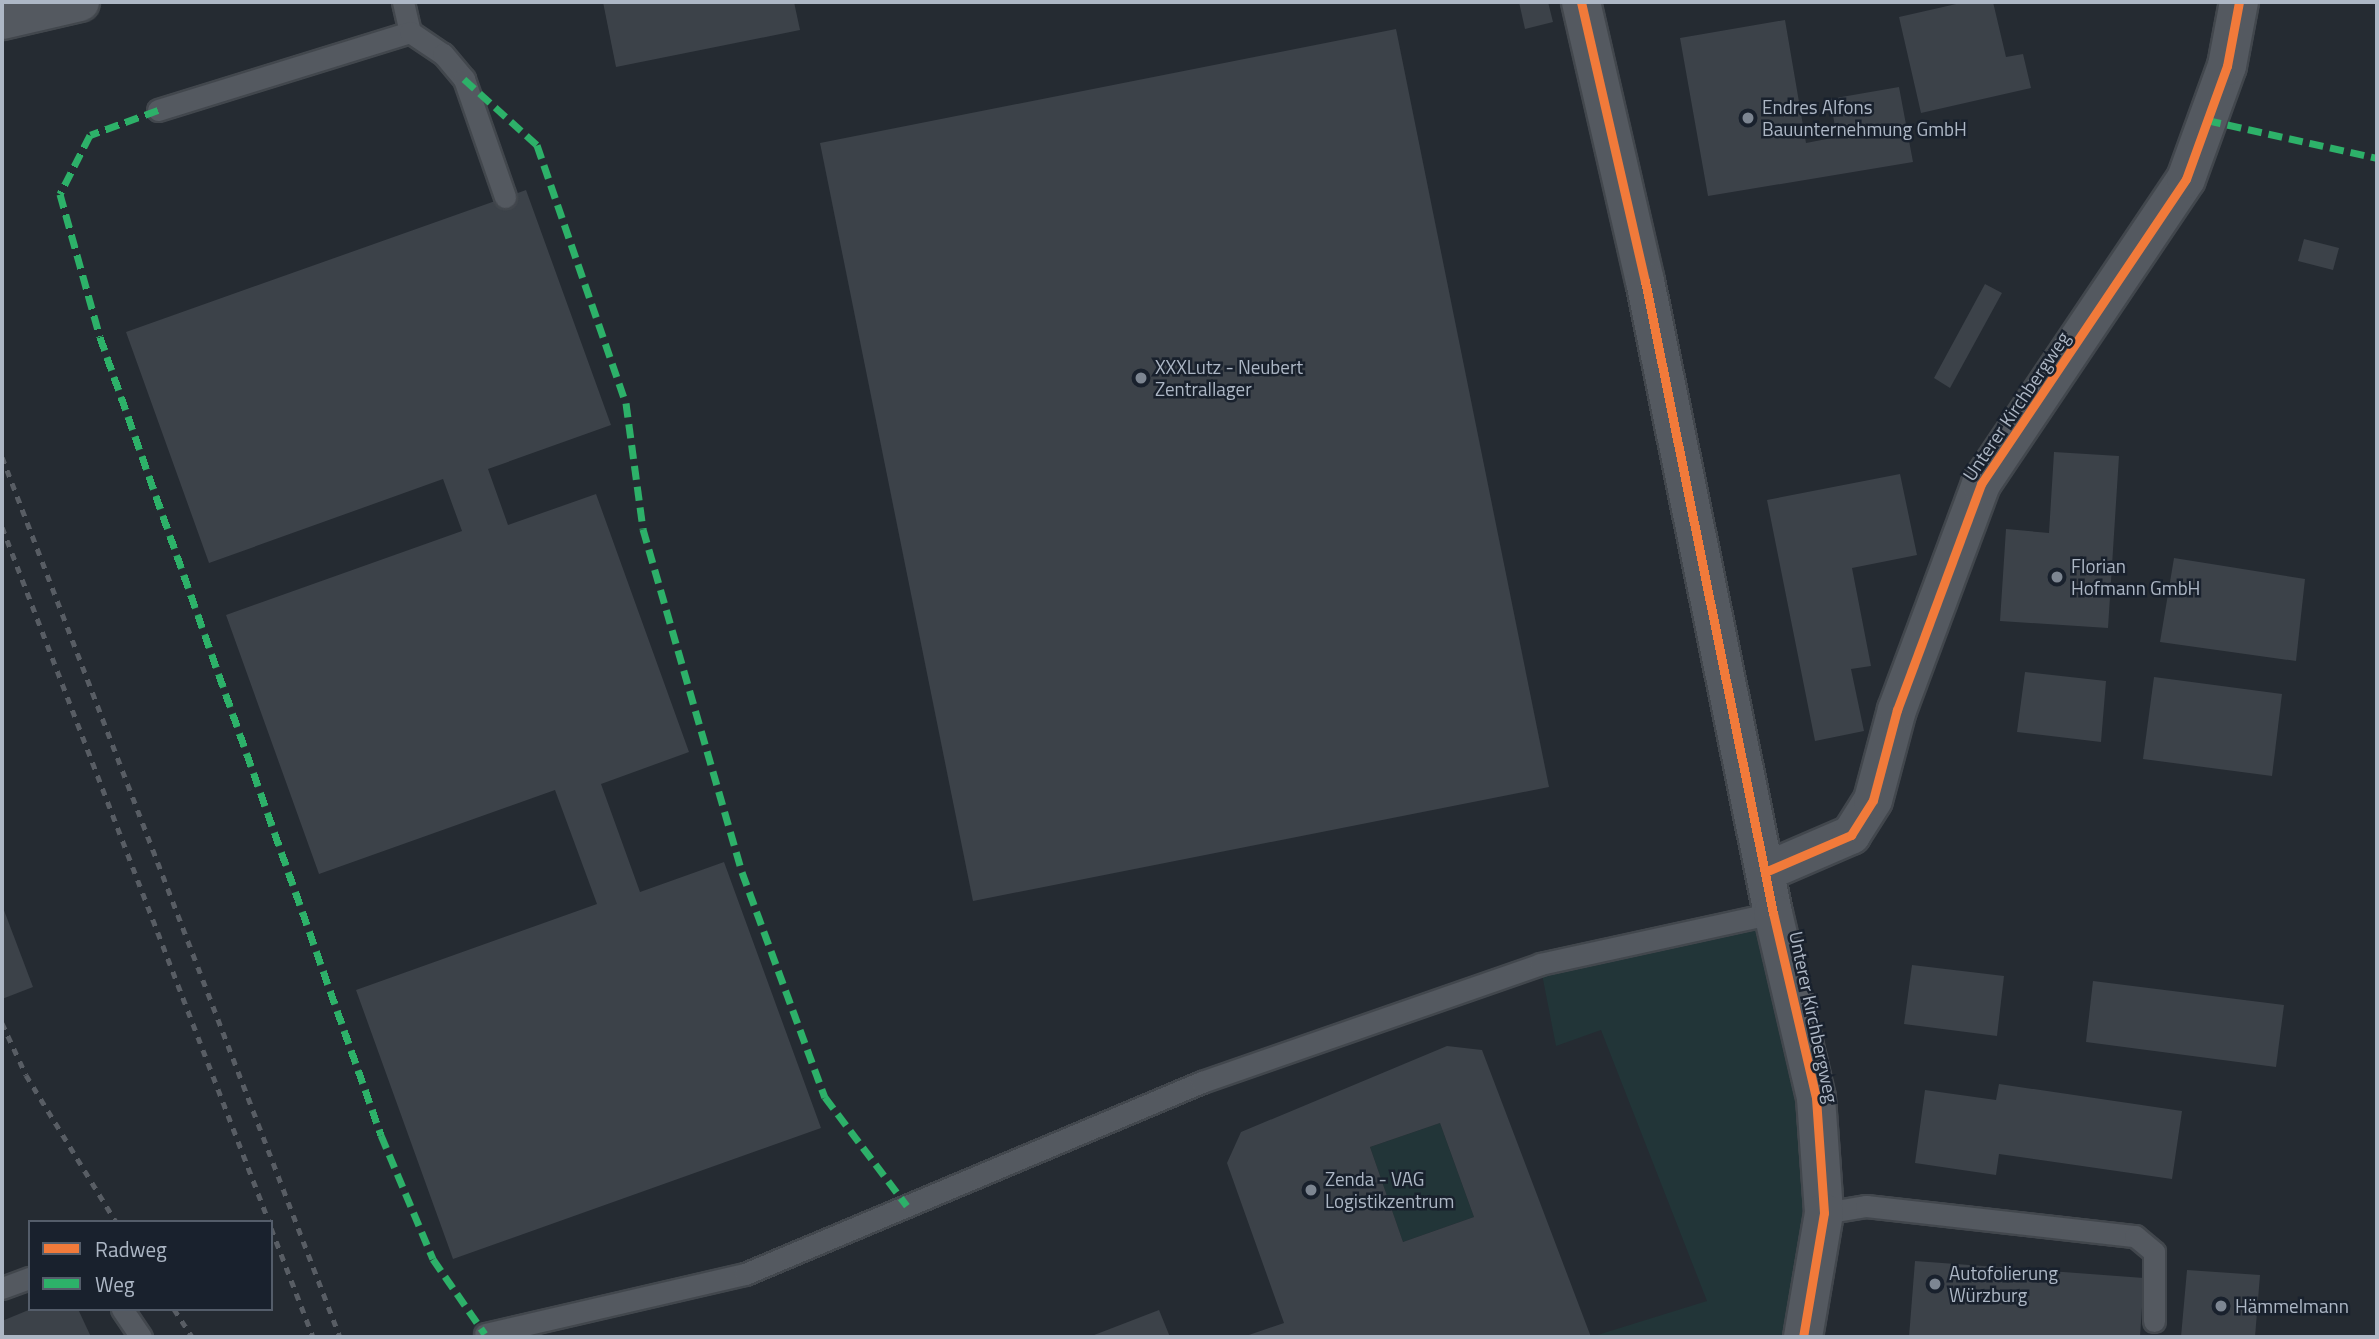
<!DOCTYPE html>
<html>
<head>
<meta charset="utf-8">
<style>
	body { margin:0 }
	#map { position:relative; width:2379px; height:1339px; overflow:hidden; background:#252b32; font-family:"Titillium Web",sans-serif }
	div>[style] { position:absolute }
	.green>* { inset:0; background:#223538 }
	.building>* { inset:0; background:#3c4249 }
	.roads { filter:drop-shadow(2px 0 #42474d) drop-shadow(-2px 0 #42474d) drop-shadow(0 2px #42474d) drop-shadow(0 -2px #42474d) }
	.service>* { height:21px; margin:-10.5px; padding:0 10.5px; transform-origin:10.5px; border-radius:10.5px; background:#545960 }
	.minor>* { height:38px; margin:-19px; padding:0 19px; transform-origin:19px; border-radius:19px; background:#545960 }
	.tertiary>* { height:38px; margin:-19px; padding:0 19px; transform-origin:19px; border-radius:19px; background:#545960 }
	.rail>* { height:5px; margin-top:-2.5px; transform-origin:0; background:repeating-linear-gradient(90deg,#585d64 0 7px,transparent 0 14px) }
	.quiet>* { height:7px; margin-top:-3.5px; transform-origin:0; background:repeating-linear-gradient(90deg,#2db169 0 14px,transparent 0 21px) }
	.cycleway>* { height:9px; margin:-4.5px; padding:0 4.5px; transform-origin:4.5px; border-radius:4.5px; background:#f17a3a }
	.dots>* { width:19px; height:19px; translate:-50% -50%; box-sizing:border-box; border:4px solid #19212d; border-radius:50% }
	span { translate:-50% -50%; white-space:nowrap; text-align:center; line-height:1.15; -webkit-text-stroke:5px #19212d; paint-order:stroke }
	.poi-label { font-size:19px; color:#adb7c5 }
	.left { translate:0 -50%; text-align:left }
	.street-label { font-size:19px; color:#adb7c5 }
	.frame { position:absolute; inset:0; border:4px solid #adb7c5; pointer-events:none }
	.legend { position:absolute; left:28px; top:1220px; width:245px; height:91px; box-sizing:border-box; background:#19212d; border:2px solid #545d6a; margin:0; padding:9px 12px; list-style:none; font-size:21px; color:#adb7c5 }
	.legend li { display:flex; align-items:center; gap:14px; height:35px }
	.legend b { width:35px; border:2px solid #545d6a }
</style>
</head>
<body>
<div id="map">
	<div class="green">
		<i style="clip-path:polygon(1773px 913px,1816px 1098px,1803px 1337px,1591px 1337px,1707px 1301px,1601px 1030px,1556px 1046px,1540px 964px)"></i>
		<i style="clip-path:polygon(1440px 1123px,1474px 1217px,1403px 1242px,1370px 1147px)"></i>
	</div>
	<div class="building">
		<i style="clip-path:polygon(603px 2px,794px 2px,800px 30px,616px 67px)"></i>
		<i style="clip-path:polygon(1519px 2px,1548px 2px,1553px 22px,1525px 29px)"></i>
		<i style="clip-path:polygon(1965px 2px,1993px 2px,2006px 57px,2023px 54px,2031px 88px,1921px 113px,1899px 17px)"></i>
		<i style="clip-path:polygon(1785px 20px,1806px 143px,1837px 137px,1830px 99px,1899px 87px,1913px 162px,1708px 196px,1680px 38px)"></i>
		<i style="clip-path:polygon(1396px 29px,1549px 787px,973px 901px,820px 143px)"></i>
		<i style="clip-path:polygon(526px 190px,611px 425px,488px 469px,508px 525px,596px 494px,689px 752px,601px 784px,640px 892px,724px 862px,821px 1128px,453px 1259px,356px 990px,597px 904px,555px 790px,319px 874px,226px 615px,462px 531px,443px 479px,209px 563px,126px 332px)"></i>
		<i style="clip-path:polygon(2304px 239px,2339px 248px,2333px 270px,2298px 261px)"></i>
		<i style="clip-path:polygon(1985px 284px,2002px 293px,1950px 388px,1934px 378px)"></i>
		<i style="clip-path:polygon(2054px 452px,2119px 456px,2108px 628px,2000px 621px,2006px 529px,2049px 533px)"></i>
		<i style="clip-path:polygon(1900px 474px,1917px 555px,1852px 568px,1871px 666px,1851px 669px,1864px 731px,1815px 741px,1767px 500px)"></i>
		<i style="clip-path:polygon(2174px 558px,2305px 579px,2296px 661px,2160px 642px)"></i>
		<i style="clip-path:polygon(2025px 672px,2106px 681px,2101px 742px,2017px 732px)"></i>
		<i style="clip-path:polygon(2154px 677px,2282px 694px,2272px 776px,2143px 759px)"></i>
		<i style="clip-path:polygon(2px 905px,33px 987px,2px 999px)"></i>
		<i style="clip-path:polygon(1912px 965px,2004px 976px,1997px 1036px,1904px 1024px)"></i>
		<i style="clip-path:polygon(2093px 981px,2284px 1005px,2276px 1067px,2086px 1042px)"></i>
		<i style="clip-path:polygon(evenodd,1447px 1046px,1482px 1050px,1591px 1337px,1243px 1337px,1284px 1323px,1227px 1163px,1241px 1132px,1447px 1046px,1440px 1123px,1474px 1217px,1403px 1242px,1370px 1147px,1440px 1123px)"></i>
		<i style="clip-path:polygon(1999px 1084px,2182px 1111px,2172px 1179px,1999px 1154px,1996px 1175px,1915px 1163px,1925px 1090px,1996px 1100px)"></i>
		<i style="clip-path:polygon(1915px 1261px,2144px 1278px,2140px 1337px,1909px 1337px)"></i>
		<i style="clip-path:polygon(2187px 1270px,2260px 1275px,2255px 1337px,2181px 1337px)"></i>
		<i style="clip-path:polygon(31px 1309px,78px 1309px,91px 1337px,2px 1337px,2px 1321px)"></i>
		<i style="clip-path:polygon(1159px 1310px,1170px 1337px,1089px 1337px)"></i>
	</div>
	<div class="roads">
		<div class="service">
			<i style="left:403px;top:2px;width:31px;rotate:77deg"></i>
			<i style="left:158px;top:110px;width:264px;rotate:-17.2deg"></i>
			<i style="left:410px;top:32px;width:40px;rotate:34deg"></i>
			<i style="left:443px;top:54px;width:33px;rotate:50deg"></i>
			<i style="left:464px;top:79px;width:125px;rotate:70.8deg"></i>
			<i style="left:1824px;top:1213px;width:43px;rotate:-9.5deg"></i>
			<i style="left:1866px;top:1206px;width:271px;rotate:6.4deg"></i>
			<i style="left:2135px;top:1236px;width:25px;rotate:40deg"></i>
			<i style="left:2154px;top:1252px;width:69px;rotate:90deg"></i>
			<i style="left:2px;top:1288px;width:30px;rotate:-20deg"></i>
			<i style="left:122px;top:1309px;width:34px;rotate:56deg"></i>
			<i style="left:485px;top:1334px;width:267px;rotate:-13deg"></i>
			<i style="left:745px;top:1274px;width:496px;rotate:-22.8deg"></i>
			<i style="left:1202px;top:1082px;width:358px;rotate:-19.2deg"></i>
			<i style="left:1540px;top:964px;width:239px;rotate:-12.3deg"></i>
		</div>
		<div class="minor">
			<i style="left:1765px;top:872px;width:94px;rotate:-23.3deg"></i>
			<i style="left:1851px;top:835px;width:41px;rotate:-57.8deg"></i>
			<i style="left:1873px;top:800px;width:93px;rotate:-75.1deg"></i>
			<i style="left:1897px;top:710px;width:241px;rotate:-69.6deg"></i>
			<i style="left:1981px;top:484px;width:367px;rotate:-56.1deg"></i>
			<i style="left:2186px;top:179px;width:120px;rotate:-70.1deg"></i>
			<i style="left:2227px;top:66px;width:65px;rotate:-79.4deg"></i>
		</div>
		<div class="tertiary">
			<i style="left:1581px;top:2px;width:286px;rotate:77.1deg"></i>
			<i style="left:1645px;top:281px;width:645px;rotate:78.55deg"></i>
			<i style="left:1773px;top:913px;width:190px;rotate:76.9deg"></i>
			<i style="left:1816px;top:1098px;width:115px;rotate:86deg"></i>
			<i style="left:1824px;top:1213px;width:126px;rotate:99.6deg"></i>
			<i style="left:2px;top:20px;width:80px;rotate:-13deg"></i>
		</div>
	</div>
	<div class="rail">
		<i style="left:2px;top:457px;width:943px;rotate:68.99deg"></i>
		<i style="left:2px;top:527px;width:745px;rotate:68.98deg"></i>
		<i style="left:2px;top:1023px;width:57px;rotate:65.2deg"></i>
		<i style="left:26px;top:1075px;width:172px;rotate:58.5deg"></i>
		<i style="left:271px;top:1228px;width:117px;rotate:68.9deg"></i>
		<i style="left:174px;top:1309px;width:33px;rotate:57deg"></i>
	</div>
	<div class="quiet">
		<i style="left:464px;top:79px;width:98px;rotate:42.1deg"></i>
		<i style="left:537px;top:145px;width:273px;rotate:71deg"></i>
		<i style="left:626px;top:403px;width:127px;rotate:82.3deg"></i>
		<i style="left:643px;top:529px;width:357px;rotate:73.9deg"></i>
		<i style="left:742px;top:872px;width:240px;rotate:69.8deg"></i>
		<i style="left:825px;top:1097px;width:136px;rotate:53deg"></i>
		<i style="left:158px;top:110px;width:72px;rotate:159.8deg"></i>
		<i style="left:90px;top:135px;width:66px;rotate:117deg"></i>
		<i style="left:60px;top:194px;width:148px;rotate:74.4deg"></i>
		<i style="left:100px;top:337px;width:846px;rotate:70.6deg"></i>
		<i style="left:381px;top:1135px;width:134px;rotate:67.2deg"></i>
		<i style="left:433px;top:1259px;width:91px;rotate:55.3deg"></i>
		<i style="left:2207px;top:120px;width:174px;rotate:12.6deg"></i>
	</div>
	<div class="cycleway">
		<i style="left:1581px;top:2px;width:286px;rotate:77.1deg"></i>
		<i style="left:1645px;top:281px;width:645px;rotate:78.55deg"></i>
		<i style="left:1773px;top:913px;width:190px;rotate:76.9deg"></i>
		<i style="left:1816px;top:1098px;width:115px;rotate:86deg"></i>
		<i style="left:1824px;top:1213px;width:126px;rotate:99.6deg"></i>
		<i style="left:1765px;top:872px;width:94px;rotate:-23.3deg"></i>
		<i style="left:1851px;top:835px;width:41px;rotate:-57.8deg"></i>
		<i style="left:1873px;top:800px;width:93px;rotate:-75.1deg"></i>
		<i style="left:1897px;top:710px;width:241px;rotate:-69.6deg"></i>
		<i style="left:1981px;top:484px;width:367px;rotate:-56.1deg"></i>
		<i style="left:2186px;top:179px;width:120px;rotate:-70.1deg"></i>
		<i style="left:2227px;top:66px;width:65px;rotate:-79.4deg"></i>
	</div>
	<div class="dots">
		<i style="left:1748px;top:118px;background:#7d8692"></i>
		<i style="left:1141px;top:378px;background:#7d8692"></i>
		<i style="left:2057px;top:577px;background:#7d8692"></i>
		<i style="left:1311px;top:1190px;background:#7d8692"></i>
		<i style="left:1935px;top:1284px;background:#7d8692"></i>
		<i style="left:2221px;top:1306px;background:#7d8692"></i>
	</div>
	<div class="poi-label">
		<span class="left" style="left:1762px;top:118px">Endres Alfons<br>Bauunternehmung GmbH</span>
		<span class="left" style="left:1155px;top:378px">XXXLutz - Neubert<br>Zentrallager</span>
		<span class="left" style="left:2071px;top:577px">Florian<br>Hofmann GmbH</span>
		<span class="left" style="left:1325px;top:1190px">Zenda - VAG<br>Logistikzentrum</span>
		<span class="left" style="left:1949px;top:1284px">Autofolierung<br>Würzburg</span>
		<span class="left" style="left:2235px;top:1306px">Hämmelmann</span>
	</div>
	<div class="street-label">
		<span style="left:2016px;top:406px;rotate:-56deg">Unterer Kirchbergweg</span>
		<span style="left:1814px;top:1017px;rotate:78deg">Unterer Kirchbergweg</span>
	</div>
	<div class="frame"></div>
	<ul class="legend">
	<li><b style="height:9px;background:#f17a3a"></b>Radweg</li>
	<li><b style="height:9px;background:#2db169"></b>Weg</li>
	</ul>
</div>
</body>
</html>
